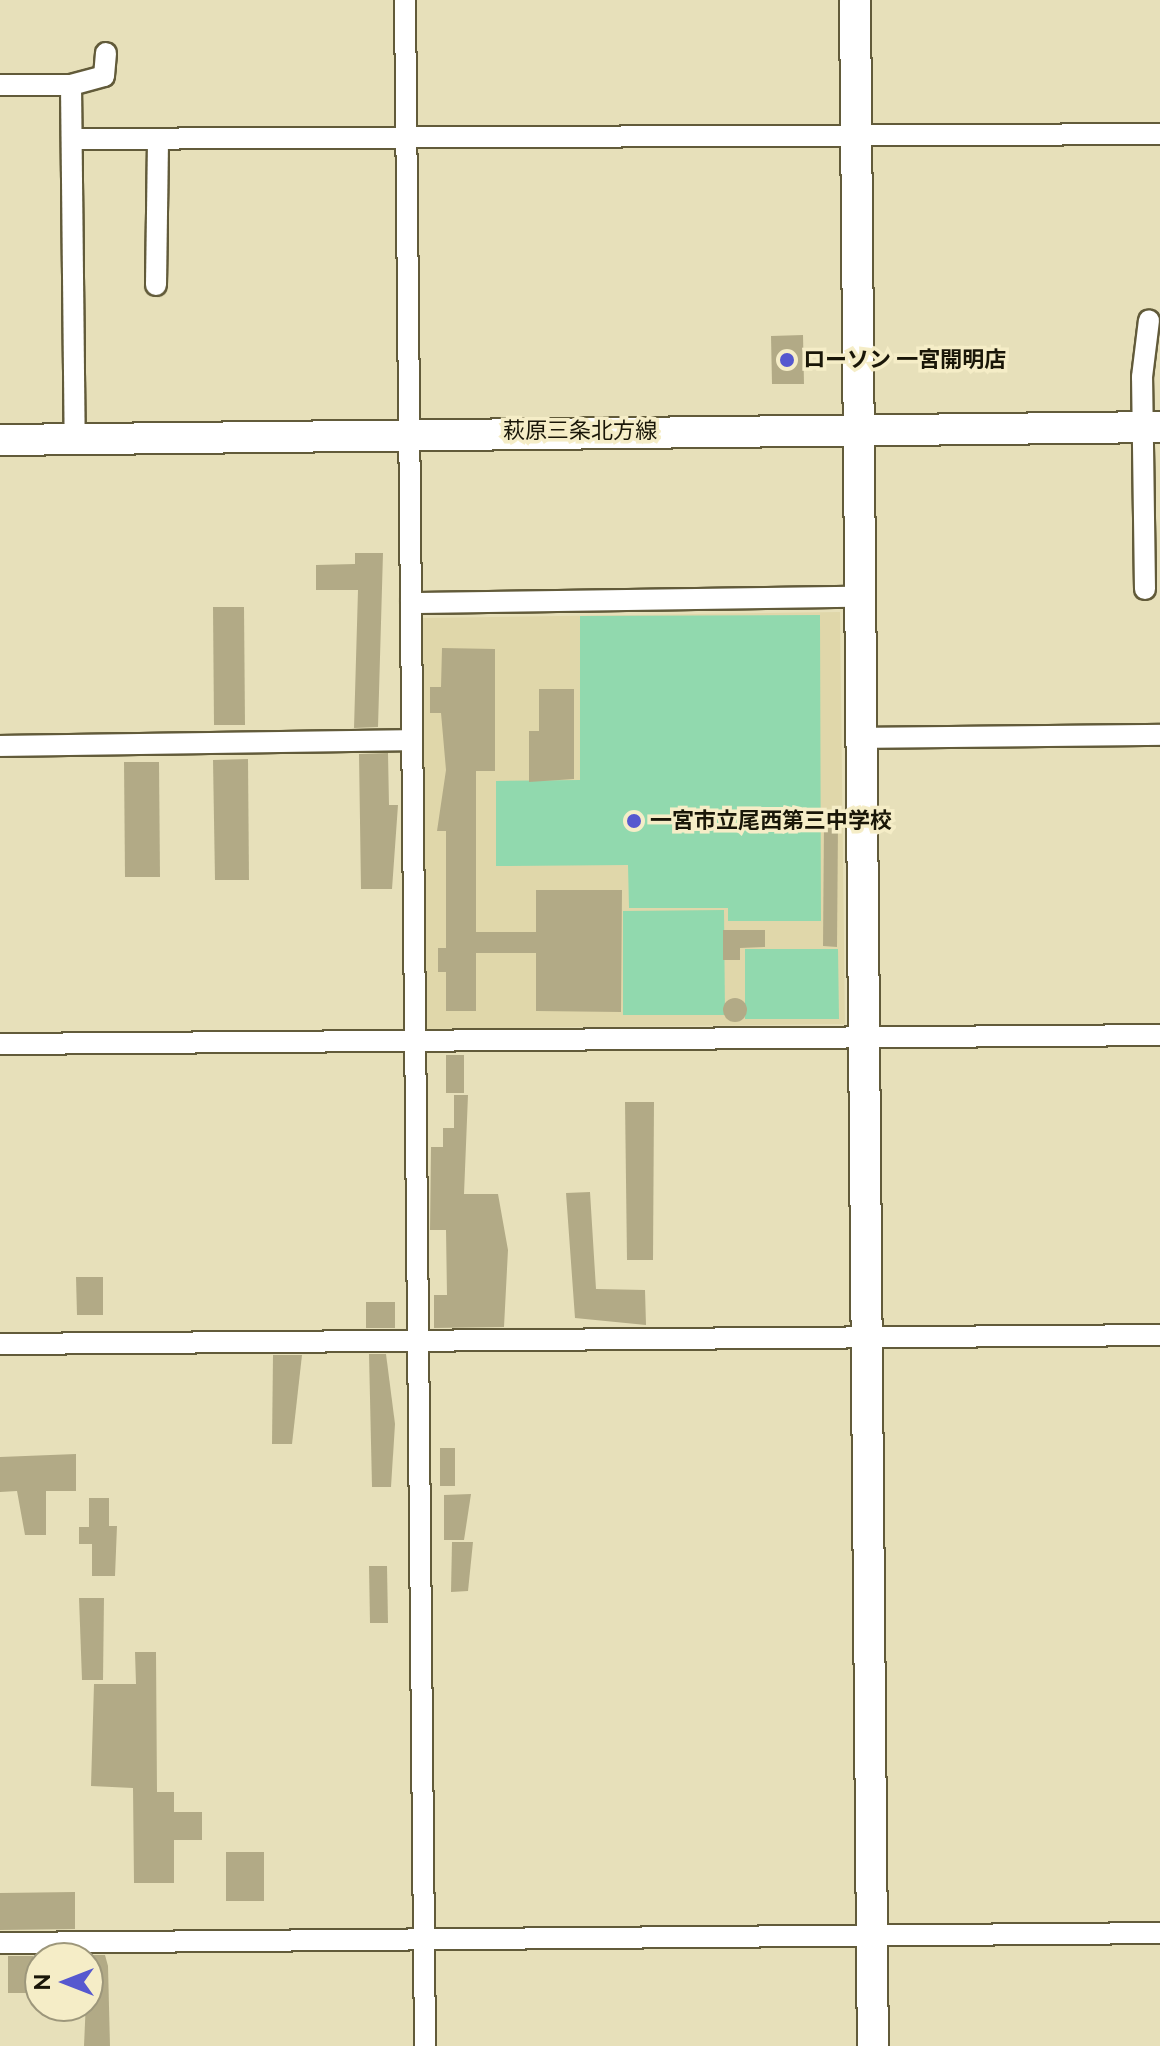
<!DOCTYPE html>
<html>
<head>
<meta charset="utf-8">
<style>
	body { margin:0 }
	#map { position:relative; width:1160px; height:2046px; overflow:hidden; background:#e7e0ba; font-family:Raleway,"Noto Sans JP",sans-serif }
	div>[style] { position:absolute }
	.built>* { inset:0; background:#e0d7aa }
	.green>* { inset:0; background:#91d9ae }
	.building>* { inset:0; background:#b2aa86 }
	.round { border-radius:50% }
	.roads { filter:drop-shadow(2px 0 #625b3a) drop-shadow(-2px 0 #625b3a) drop-shadow(0 2px #625b3a) drop-shadow(0 -2px #625b3a) }
	.street>* { height:20px; margin:-10px; padding:0 10px; transform-origin:10px; border-radius:10px; background:#fff }
	.secondary>* { height:30px; margin:-15px; padding:0 15px; transform-origin:15px; border-radius:15px; background:#fff }
	.dots>* { width:22px; height:22px; translate:-50% -50%; box-sizing:border-box; border:4px solid #f5edc7; border-radius:50% }
	span { translate:-50% -50%; white-space:nowrap; text-align:center; line-height:1.15; -webkit-text-stroke:7px #f5edc7; paint-order:stroke }
	.poi-label { font-size:22px; color:#191608; font-weight:700 }
	.left { translate:0 -50%; text-align:left }
	.street-label { font-size:22px; color:#191608 }
	.north { position:absolute; left:24px; top:1942px; width:80px; height:80px; box-sizing:border-box; background:#f5edc7; border:2px solid #9d977b; border-radius:50%; rotate:270deg; font-size:22px; font-weight:700; line-height:32px; text-align:center; color:#191608 }
	.north::after { content:''; display:block; margin:auto; width:28px; height:36px; background:#5658cf; clip-path:polygon(50% 0,100% 100%,50% 72%,0 100%) }
</style>
</head>
<body>
<div id="map">
	<div class="built">
		<i style="clip-path:polygon(840px 612px,845px 1024px,427px 1029px,422px 618px)"></i>
	</div>
	<div class="green">
		<i style="clip-path:polygon(820px 615px,821px 921px,728px 921px,728px 908px,629px 908px,628px 865px,496px 866px,496px 781px,580px 780px,580px 616px)"></i>
		<i style="clip-path:polygon(724px 910px,725px 1015px,623px 1015px,623px 911px)"></i>
		<i style="clip-path:polygon(838px 949px,839px 1019px,745px 1019px,745px 949px)"></i>
	</div>
	<div class="building">
		<i style="clip-path:polygon(803px 335px,804px 384px,772px 384px,771px 336px)"></i>
		<i style="clip-path:polygon(355px 553px,383px 553px,378px 727px,354px 728px,358px 590px,316px 590px,316px 565px,355px 564px)"></i>
		<i style="clip-path:polygon(213px 607px,244px 607px,245px 725px,214px 725px)"></i>
		<i style="clip-path:polygon(442px 648px,495px 649px,495px 771px,476px 771px,476px 932px,536px 932px,536px 890px,622px 890px,621px 1012px,536px 1011px,536px 953px,476px 953px,476px 1011px,446px 1011px,446px 972px,438px 972px,438px 948px,446px 948px,446px 831px,437px 831px,446px 770px,441px 713px,430px 713px,430px 687px,441px 687px)"></i>
		<i style="clip-path:polygon(539px 689px,574px 689px,574px 779px,529px 782px,529px 731px,539px 731px)"></i>
		<i style="clip-path:polygon(388px 753px,389px 805px,398px 805px,392px 889px,361px 889px,359px 754px)"></i>
		<i style="clip-path:polygon(248px 759px,249px 880px,215px 880px,213px 760px)"></i>
		<i style="clip-path:polygon(124px 762px,159px 762px,160px 877px,125px 877px)"></i>
		<i style="clip-path:polygon(824px 824px,838px 824px,837px 947px,823px 946px)"></i>
		<i style="clip-path:polygon(723px 930px,765px 930px,765px 947px,740px 948px,740px 960px,723px 960px)"></i>
		<i class="round" style="left:723px;top:998px;width:24px;height:24px"></i>
		<i style="clip-path:polygon(446px 1055px,464px 1055px,464px 1093px,446px 1093px)"></i>
		<i style="clip-path:polygon(454px 1095px,468px 1095px,464px 1194px,498px 1194px,508px 1250px,504px 1327px,434px 1328px,434px 1295px,447px 1295px,446px 1230px,430px 1230px,431px 1147px,443px 1147px,443px 1128px,454px 1128px)"></i>
		<i style="clip-path:polygon(625px 1102px,654px 1102px,653px 1260px,627px 1260px)"></i>
		<i style="clip-path:polygon(590px 1192px,596px 1289px,645px 1290px,646px 1325px,575px 1318px,566px 1193px)"></i>
		<i style="clip-path:polygon(76px 1277px,103px 1277px,103px 1315px,77px 1315px)"></i>
		<i style="clip-path:polygon(366px 1302px,395px 1302px,395px 1328px,366px 1328px)"></i>
		<i style="clip-path:polygon(369px 1354px,386px 1354px,395px 1424px,391px 1487px,372px 1487px)"></i>
		<i style="clip-path:polygon(273px 1355px,302px 1355px,292px 1444px,272px 1444px)"></i>
		<i style="clip-path:polygon(440px 1448px,455px 1448px,455px 1486px,440px 1486px)"></i>
		<i style="clip-path:polygon(76px 1454px,76px 1491px,46px 1491px,46px 1535px,25px 1535px,17px 1491px,0 1492px,0 1457px)"></i>
		<i style="clip-path:polygon(471px 1494px,464px 1540px,444px 1540px,444px 1495px)"></i>
		<i style="clip-path:polygon(89px 1498px,109px 1498px,109px 1526px,117px 1526px,115px 1576px,92px 1576px,92px 1544px,79px 1544px,79px 1527px,89px 1527px)"></i>
		<i style="clip-path:polygon(452px 1542px,473px 1542px,468px 1591px,451px 1592px)"></i>
		<i style="clip-path:polygon(369px 1566px,387px 1566px,388px 1623px,370px 1623px)"></i>
		<i style="clip-path:polygon(79px 1598px,104px 1598px,103px 1680px,82px 1680px)"></i>
		<i style="clip-path:polygon(135px 1652px,156px 1652px,157px 1792px,174px 1792px,174px 1812px,202px 1812px,202px 1840px,174px 1840px,174px 1883px,134px 1883px,133px 1788px,91px 1786px,94px 1684px,136px 1684px)"></i>
		<i style="clip-path:polygon(226px 1852px,264px 1852px,264px 1901px,226px 1901px)"></i>
		<i style="clip-path:polygon(75px 1892px,75px 1929px,0 1930px,0 1893px)"></i>
		<i style="clip-path:polygon(88px 1955px,105px 1955px,108px 1966px,110px 2046px,84px 2046px)"></i>
		<i style="clip-path:polygon(8px 1956px,33px 1956px,33px 1993px,8px 1993px)"></i>
	</div>
	<div class="roads">
		<div class="street">
			<i style="left:405px;top:0;width:2046px;rotate:89.44deg"></i>
			<i style="left:0;top:85px;width:71px"></i>
			<i style="left:71px;top:85px;width:354px;rotate:89.4deg"></i>
			<i style="left:71px;top:85px;width:34px;rotate:-15deg"></i>
			<i style="left:104px;top:76px;width:23px;rotate:-85deg"></i>
			<i style="left:72px;top:139px;width:1088px;rotate:-0.26deg"></i>
			<i style="left:156px;top:285px;width:146px;rotate:-89.2deg"></i>
			<i style="left:1145px;top:589px;width:212px;rotate:-90.8deg"></i>
			<i style="left:1142px;top:377px;width:57px;rotate:-83deg"></i>
			<i style="left:411px;top:603px;width:449px;rotate:-0.8deg"></i>
			<i style="left:861px;top:738px;width:299px;rotate:-0.6deg"></i>
			<i style="left:0;top:746px;width:412px;rotate:-0.8deg"></i>
			<i style="left:0;top:1044px;width:1160px;rotate:-0.44deg"></i>
			<i style="left:0;top:1344px;width:1160px;rotate:-0.44deg"></i>
			<i style="left:0;top:1943px;width:1160px;rotate:-0.49deg"></i>
		</div>
		<div class="secondary">
			<i style="left:855px;top:0;width:2046px;rotate:89.5deg"></i>
			<i style="left:0;top:440px;width:1160px;rotate:-0.64deg"></i>
		</div>
	</div>
	<div class="dots">
		<i style="left:787px;top:360px;background:#5658cf"></i>
		<i style="left:634px;top:821px;background:#5658cf"></i>
	</div>
	<div class="poi-label">
		<span class="left" style="left:803px;top:360px">ローソン 一宮開明店</span>
		<span class="left" style="left:650px;top:821px">一宮市立尾西第三中学校</span>
	</div>
	<div class="street-label">
		<span style="left:580px;top:431px">萩原三条北方線</span>
	</div>
	<div class="north">N</div>
</div>
</body>
</html>
